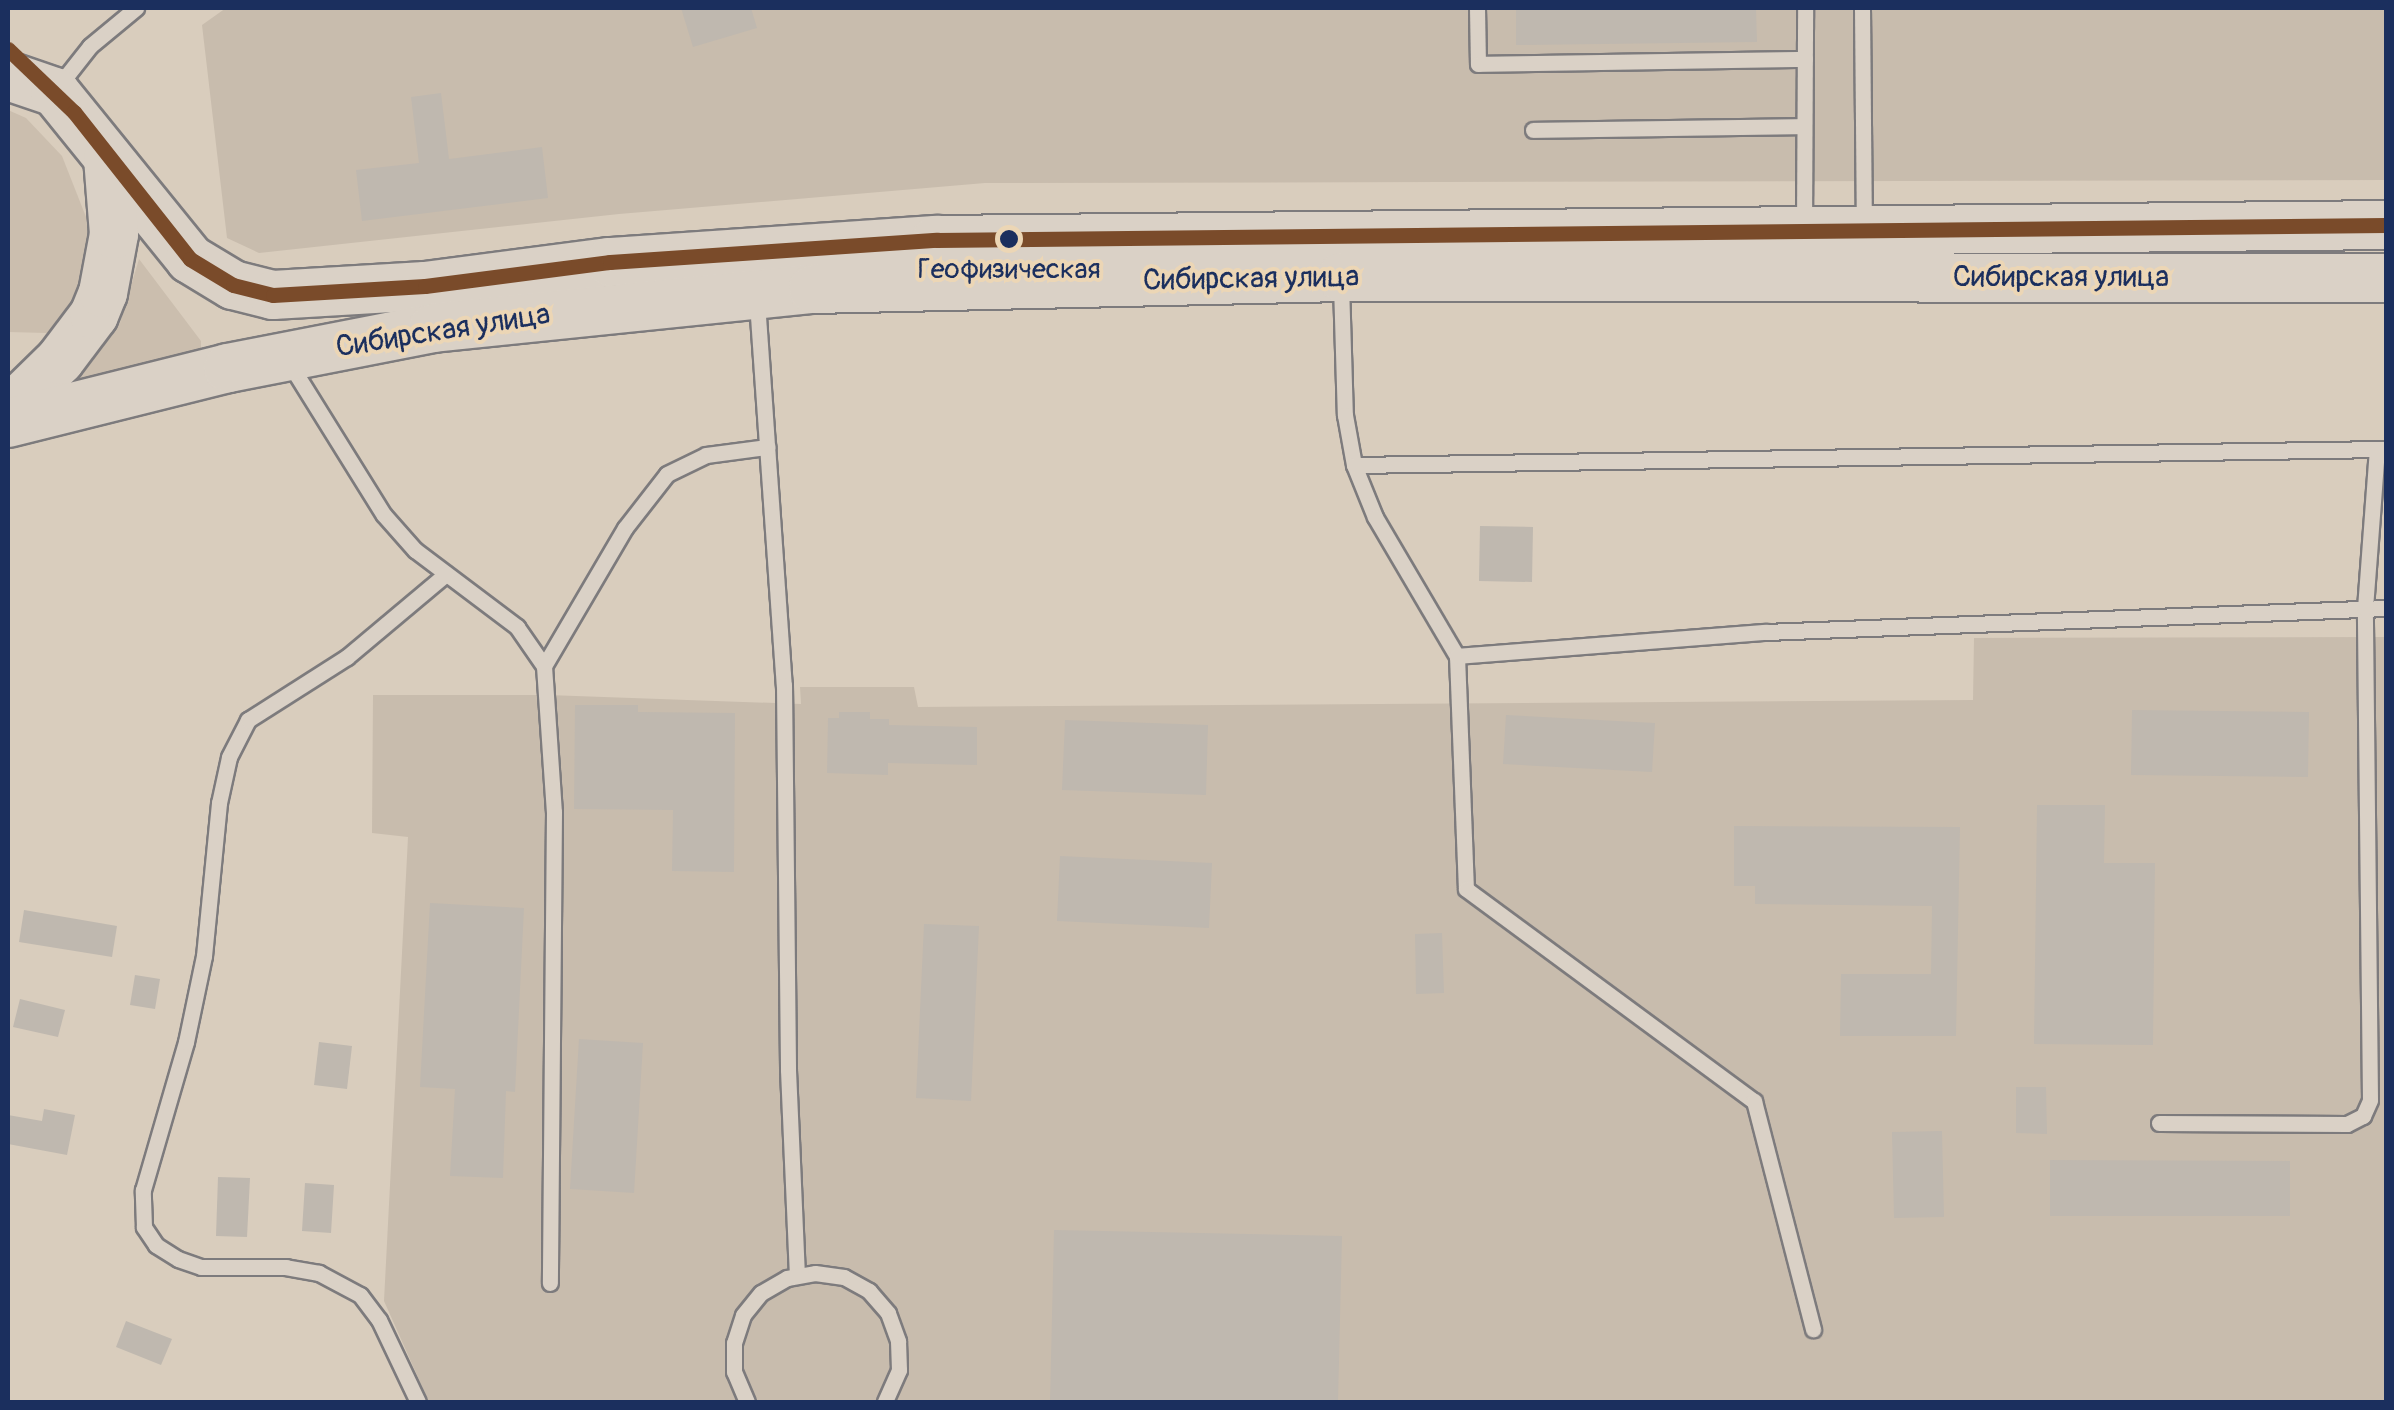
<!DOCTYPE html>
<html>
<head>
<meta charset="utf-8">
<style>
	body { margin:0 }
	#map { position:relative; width:2394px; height:1410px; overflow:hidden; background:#d9cdbd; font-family:Pangolin,sans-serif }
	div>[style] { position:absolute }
	.built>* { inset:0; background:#c8bcad }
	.green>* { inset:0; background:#cbbeae }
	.building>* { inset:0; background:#bfb8af }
	.roads { filter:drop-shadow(2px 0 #7d7b7d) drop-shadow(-2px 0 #7d7b7d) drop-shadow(0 2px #7d7b7d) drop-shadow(0 -2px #7d7b7d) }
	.lane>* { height:15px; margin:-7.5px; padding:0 7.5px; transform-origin:7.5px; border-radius:7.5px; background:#dad1c6 }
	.primary>* { height:48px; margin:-24px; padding:0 24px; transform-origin:24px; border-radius:24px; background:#dad1c6 }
	.bus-1>* { height:15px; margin:-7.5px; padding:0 7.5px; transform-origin:7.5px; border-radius:7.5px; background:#7a4b2a }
	.dots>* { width:28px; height:28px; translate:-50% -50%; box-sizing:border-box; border:5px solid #ecd6b5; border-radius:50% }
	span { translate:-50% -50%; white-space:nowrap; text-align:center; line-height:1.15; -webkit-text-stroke:8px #ecd6b5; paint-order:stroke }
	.bus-label { font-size:28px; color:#1b2f5e }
	.street-label { font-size:30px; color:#1b2f5e }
	.frame { position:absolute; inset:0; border:10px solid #1b2f5e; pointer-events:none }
</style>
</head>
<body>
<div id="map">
	<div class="built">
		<i style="clip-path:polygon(226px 8px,2386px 8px,2386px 180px,985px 183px,619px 214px,259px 253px,227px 238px,202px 25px)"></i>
		<i style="clip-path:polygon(2386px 637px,2386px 1402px,429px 1402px,384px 1301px,408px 837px,372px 833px,373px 695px,548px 695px,801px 704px,800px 687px,914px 687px,918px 707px,1973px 700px,1974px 638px)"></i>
	</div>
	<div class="green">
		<i style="clip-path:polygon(8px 110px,26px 118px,62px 156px,86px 217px,89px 242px,79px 301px,60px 325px,47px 333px,8px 332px)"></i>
		<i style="clip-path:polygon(139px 259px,201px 341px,201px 353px,65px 387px,120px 323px)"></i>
	</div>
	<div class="building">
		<i style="clip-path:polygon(681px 8px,751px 8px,757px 28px,693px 47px)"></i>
		<i style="clip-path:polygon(1516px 8px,1756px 8px,1757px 42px,1516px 45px)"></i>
		<i style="clip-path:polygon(441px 93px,449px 159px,542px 147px,548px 198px,362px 221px,356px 170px,419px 163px,411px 97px)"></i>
		<i style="clip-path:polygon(1480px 526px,1533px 527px,1532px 582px,1479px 581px)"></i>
		<i style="clip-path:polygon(575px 705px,638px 705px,638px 712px,735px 713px,734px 872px,672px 871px,673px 810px,574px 809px)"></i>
		<i style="clip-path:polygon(2132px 710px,2309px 712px,2308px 777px,2131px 775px)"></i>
		<i style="clip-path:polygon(839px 712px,870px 712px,870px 719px,889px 719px,889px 725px,977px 727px,977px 765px,888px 763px,888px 775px,827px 773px,828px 718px,839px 718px)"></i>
		<i style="clip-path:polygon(1506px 715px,1655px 723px,1652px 772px,1503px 764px)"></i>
		<i style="clip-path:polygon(1065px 720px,1208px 725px,1206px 795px,1062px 790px)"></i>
		<i style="clip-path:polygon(2037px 805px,2105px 805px,2104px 863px,2155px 863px,2153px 1045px,2034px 1044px)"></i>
		<i style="clip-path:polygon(1734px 826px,1960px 827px,1956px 1036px,1840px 1036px,1841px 974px,1931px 974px,1932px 906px,1755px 904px,1755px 886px,1734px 886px)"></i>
		<i style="clip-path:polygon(1060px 856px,1212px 863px,1209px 928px,1057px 921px)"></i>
		<i style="clip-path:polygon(430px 903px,524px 908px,515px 1092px,506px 1091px,503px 1178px,450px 1176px,455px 1089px,420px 1087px)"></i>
		<i style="clip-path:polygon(24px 910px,117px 926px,112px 957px,19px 942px)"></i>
		<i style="clip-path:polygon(924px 924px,979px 926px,971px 1101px,916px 1098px)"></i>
		<i style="clip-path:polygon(1442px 933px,1444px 993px,1416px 994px,1415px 934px)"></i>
		<i style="clip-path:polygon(135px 975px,160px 979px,155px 1009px,130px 1005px)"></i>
		<i style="clip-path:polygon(20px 999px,65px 1010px,58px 1037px,13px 1027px)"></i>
		<i style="clip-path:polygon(579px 1039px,643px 1043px,634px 1193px,570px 1189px)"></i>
		<i style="clip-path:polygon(319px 1042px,352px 1046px,347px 1089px,314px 1085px)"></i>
		<i style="clip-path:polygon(2016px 1087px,2046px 1087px,2047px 1134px,2016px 1133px)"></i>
		<i style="clip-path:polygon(44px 1109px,75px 1115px,67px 1155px,8px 1144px,8px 1115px,42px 1121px)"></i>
		<i style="clip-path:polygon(1942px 1131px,1944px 1217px,1894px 1218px,1892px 1132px)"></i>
		<i style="clip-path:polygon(2050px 1160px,2290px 1161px,2290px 1216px,2050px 1216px)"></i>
		<i style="clip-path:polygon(218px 1177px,250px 1178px,247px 1237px,216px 1236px)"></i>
		<i style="clip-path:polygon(305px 1183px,334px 1185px,331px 1233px,302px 1231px)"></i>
		<i style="clip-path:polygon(1054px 1230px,1342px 1236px,1338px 1402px,1050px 1402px)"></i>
		<i style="clip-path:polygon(126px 1321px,172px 1339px,161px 1365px,116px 1347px)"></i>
	</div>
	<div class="roads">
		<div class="lane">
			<i style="left:1477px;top:8px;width:56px;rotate:89deg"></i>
			<i style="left:1478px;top:64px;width:327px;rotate:-0.9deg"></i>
			<i style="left:1862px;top:8px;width:218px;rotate:89.5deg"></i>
			<i style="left:57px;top:88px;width:53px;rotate:-51.8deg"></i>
			<i style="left:90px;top:46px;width:60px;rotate:-39.6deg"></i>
			<i style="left:1533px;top:130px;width:271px;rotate:-0.8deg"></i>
			<i style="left:1804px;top:227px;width:219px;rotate:-89.7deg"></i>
			<i style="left:1341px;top:284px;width:131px;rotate:88.3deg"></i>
			<i style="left:1345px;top:415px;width:51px;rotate:79.8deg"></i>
			<i style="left:1354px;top:465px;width:56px;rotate:68deg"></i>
			<i style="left:1375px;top:517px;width:161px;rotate:59.5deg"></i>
			<i style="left:1457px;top:656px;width:233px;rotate:87.8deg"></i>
			<i style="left:1466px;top:889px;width:358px;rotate:36.4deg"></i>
			<i style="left:1754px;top:1101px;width:236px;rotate:75.5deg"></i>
			<i style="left:757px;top:302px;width:384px;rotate:86deg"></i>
			<i style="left:784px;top:685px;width:385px;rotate:89.4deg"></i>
			<i style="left:788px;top:1070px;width:206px;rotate:87.5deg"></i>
			<i style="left:288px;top:361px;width:181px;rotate:58.1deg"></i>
			<i style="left:384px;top:515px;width:47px;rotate:48.5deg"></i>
			<i style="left:415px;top:550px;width:128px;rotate:37deg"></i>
			<i style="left:517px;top:627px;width:47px;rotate:55.3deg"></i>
			<i style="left:544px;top:666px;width:146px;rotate:86.1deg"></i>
			<i style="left:554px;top:812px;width:471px;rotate:90.5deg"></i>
			<i style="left:1354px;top:465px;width:1032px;rotate:-0.89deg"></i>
			<i style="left:1457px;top:656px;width:309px;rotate:-4.5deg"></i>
			<i style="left:1765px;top:632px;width:621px;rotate:-2.21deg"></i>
			<i style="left:544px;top:666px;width:160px;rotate:-59.6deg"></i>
			<i style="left:625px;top:528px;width:68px;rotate:-52.1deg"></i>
			<i style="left:667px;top:474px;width:43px;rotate:-26deg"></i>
			<i style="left:706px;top:455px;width:62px;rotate:-7.5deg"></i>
			<i style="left:2159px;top:1123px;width:188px;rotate:0.3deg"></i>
			<i style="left:2347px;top:1124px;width:18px;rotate:-27deg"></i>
			<i style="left:2363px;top:1116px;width:17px;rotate:-66deg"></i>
			<i style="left:2370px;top:1100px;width:492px;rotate:-90.6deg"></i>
			<i style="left:2365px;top:608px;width:159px;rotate:-85.7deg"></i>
			<i style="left:418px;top:1402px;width:91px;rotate:-115.4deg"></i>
			<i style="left:379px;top:1320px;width:31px;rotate:-127deg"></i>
			<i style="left:360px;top:1295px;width:47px;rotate:-151.8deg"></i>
			<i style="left:319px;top:1273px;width:34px;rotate:-170deg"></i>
			<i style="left:286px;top:1267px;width:85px;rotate:180deg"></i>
			<i style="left:201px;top:1267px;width:24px;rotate:-161deg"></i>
			<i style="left:178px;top:1259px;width:26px;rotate:-148deg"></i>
			<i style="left:156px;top:1245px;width:22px;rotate:-124deg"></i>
			<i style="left:144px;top:1227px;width:37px;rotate:-92deg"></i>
			<i style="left:143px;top:1190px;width:154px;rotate:-73.8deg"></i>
			<i style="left:186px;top:1042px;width:88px;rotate:-78.2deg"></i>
			<i style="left:204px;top:956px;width:154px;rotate:-84.4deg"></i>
			<i style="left:219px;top:803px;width:47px;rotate:-77.7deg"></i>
			<i style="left:229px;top:757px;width:42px;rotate:-62.8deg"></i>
			<i style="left:248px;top:720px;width:117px;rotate:-32.5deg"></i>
			<i style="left:347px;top:657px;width:129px;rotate:-40deg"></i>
			<i style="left:747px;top:1402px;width:33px;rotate:-113deg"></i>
			<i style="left:734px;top:1372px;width:29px;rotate:-90deg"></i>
			<i style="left:734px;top:1343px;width:29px;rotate:-72deg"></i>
			<i style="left:743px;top:1315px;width:28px;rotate:-51deg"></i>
			<i style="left:761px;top:1293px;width:30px;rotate:-30deg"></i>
			<i style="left:787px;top:1278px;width:28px;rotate:-10deg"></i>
			<i style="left:815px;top:1273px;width:29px;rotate:8deg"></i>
			<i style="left:844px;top:1277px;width:29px;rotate:29deg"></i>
			<i style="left:869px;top:1291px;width:29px;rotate:49deg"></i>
			<i style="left:888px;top:1313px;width:30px;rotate:70deg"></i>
			<i style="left:898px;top:1341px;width:29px;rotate:88deg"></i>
			<i style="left:899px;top:1370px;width:35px;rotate:114deg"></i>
		</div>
		<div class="primary">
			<i style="left:8px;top:76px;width:50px;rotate:18.8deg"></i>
			<i style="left:55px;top:92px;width:215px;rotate:51deg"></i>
			<i style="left:190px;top:259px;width:50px;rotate:31.2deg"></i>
			<i style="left:233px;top:285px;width:41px;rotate:14deg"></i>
			<i style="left:273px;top:295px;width:152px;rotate:-3.4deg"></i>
			<i style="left:425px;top:286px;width:187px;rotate:-7.4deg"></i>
			<i style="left:610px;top:262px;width:327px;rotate:-3.9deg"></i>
			<i style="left:936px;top:240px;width:1450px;rotate:-0.59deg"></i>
			<i style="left:8px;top:411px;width:73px;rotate:-44.4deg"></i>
			<i style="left:60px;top:360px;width:56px;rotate:-52.9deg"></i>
			<i style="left:94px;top:315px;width:24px;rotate:-68deg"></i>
			<i style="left:103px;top:293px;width:60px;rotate:-79.4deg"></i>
			<i style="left:114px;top:234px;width:76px;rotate:-94.5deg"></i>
			<i style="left:8px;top:423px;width:227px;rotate:-14deg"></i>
			<i style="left:228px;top:368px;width:209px;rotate:-11deg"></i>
			<i style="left:433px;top:328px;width:382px;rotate:-5.9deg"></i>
			<i style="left:813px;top:289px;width:528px;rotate:-1.3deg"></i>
			<i style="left:1341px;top:277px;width:1045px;rotate:0.05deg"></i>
		</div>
	</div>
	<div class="bus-1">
		<i style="left:8px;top:49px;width:91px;rotate:43.7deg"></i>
		<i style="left:74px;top:112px;width:187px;rotate:51.7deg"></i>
		<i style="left:190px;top:259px;width:50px;rotate:31.2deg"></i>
		<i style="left:233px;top:285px;width:41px;rotate:14deg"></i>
		<i style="left:273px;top:295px;width:152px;rotate:-3.4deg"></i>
		<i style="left:425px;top:286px;width:187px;rotate:-7.4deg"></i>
		<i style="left:610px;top:262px;width:327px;rotate:-3.9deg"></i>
		<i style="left:936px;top:240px;width:1450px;rotate:-0.59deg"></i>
	</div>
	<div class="dots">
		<i style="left:1009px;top:239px;background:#1b2f5e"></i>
	</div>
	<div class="bus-label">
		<span style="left:1009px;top:270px">Геофизическая</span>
	</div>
	<div class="street-label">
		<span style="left:2061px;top:277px">Сибирская улица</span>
		<span style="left:1251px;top:279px;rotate:-1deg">Сибирская улица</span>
		<span style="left:443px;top:331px;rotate:-9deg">Сибирская улица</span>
	</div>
	<div class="frame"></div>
</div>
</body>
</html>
